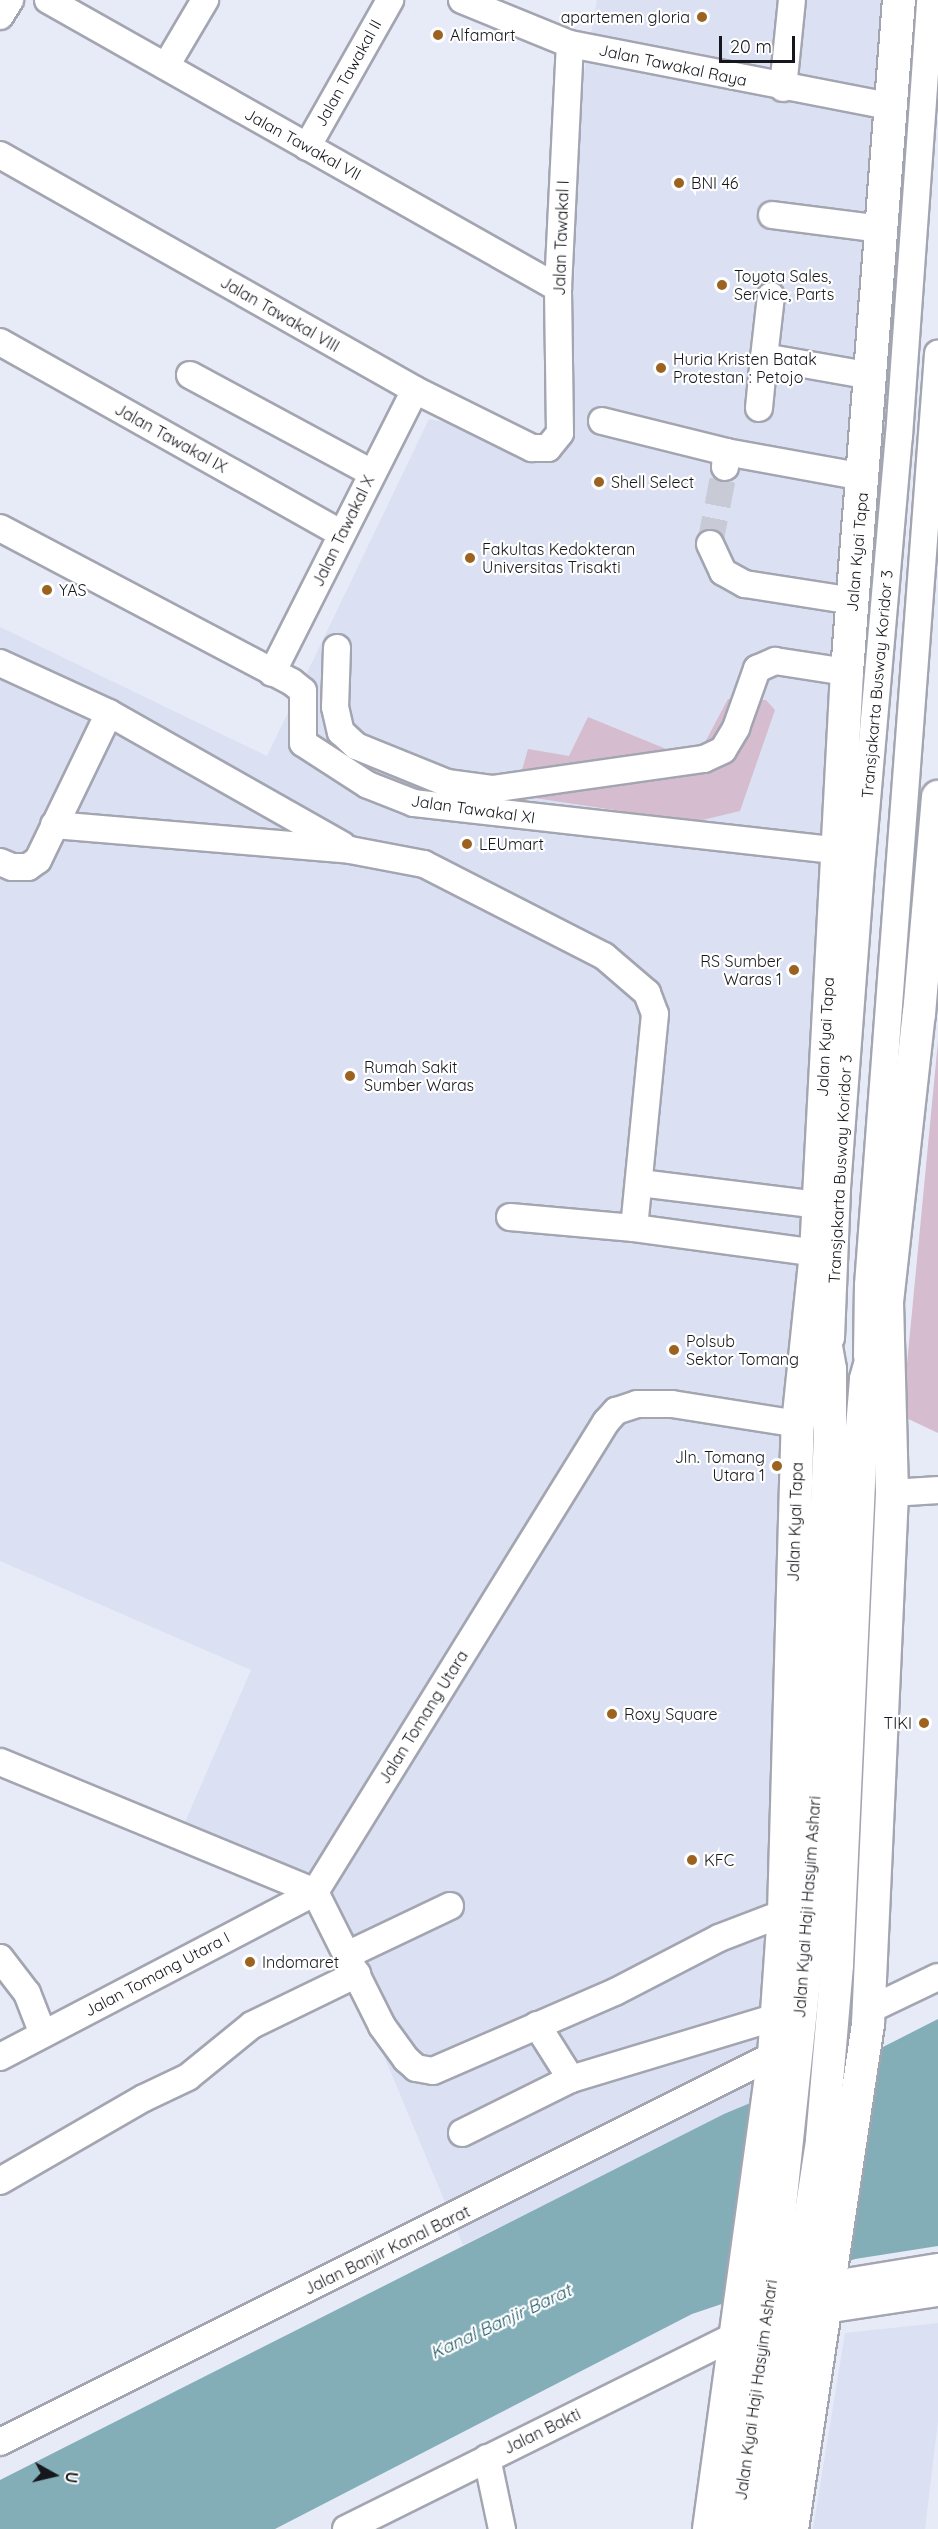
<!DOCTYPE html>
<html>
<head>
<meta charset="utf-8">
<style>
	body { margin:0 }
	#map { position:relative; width:938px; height:2529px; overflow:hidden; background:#e7ebf7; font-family:Quicksand,sans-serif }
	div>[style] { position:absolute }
	.built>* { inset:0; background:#dbe0f3 }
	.green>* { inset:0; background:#d5bcce }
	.water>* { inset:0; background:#83aeb8 }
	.minor-tunnel>* { height:26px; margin-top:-13px; transform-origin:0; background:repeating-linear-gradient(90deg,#c8cbd6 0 26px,transparent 0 39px) }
	.roads { filter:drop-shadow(2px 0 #a3a5b1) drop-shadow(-2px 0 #a3a5b1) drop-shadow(0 2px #a3a5b1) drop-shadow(0 -2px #a3a5b1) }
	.minor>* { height:26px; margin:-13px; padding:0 13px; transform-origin:13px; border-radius:13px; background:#fff }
	.major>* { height:32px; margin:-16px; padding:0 16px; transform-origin:16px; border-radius:16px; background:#fff }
	.dots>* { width:16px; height:16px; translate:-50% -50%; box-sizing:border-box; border:3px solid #fff; border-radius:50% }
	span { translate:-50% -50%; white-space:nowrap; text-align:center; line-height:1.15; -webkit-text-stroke:4.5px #fff; paint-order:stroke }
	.poi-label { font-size:16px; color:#16171c }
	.right { translate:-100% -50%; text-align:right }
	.left { translate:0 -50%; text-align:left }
	.street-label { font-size:16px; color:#16171c }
	.water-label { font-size:18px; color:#1f5a67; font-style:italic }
	.north { position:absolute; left:24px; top:2445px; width:60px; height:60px; -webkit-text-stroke:4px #fff; paint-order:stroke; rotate:98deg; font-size:16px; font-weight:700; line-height:24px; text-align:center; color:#16171c }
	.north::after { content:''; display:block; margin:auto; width:21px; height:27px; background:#16171c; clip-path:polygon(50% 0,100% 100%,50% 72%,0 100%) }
	.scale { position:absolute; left:719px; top:36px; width:76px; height:27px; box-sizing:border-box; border:3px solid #16171c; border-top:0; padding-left:8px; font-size:18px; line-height:21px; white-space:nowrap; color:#16171c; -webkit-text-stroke:4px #fff; paint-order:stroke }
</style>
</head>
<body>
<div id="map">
	<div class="built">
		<i style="clip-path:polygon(597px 0,886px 0,804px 1173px,817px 1175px,768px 2004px,750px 2103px,463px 2245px,315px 1891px,179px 1836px,251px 1670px,0 1561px,0 627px,267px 756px,429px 419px,569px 445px,580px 96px)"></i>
		<i style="clip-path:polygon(938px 2323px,938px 2421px,925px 2529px,813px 2529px,845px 2333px)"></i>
	</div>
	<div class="green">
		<i style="clip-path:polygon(728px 699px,766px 700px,775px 710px,740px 811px,694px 822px,515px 795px,528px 749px,569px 756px,588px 717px,671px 751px,703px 746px)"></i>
		<i style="clip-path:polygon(938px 1041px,938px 1433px,902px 1416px)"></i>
	</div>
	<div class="water">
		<i style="clip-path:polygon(938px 2019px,938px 2246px,855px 2259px,692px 2314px,275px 2529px,0 2529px,0 2480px,724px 2114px,883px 2047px)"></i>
	</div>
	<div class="minor-tunnel">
		<i style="left:710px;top:544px;width:78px;rotate:-79deg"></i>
	</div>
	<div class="roads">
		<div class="minor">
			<i style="left:48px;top:0;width:586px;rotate:29.45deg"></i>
			<i style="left:462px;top:0;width:117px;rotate:22.2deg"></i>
			<i style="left:570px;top:44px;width:326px;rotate:11deg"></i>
			<i style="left:0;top:16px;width:19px;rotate:-58deg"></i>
			<i style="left:166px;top:66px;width:77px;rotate:-59.4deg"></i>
			<i style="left:783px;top:88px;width:88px;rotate:-84.2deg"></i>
			<i style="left:307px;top:147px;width:169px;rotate:-60.5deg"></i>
			<i style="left:0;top:155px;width:477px;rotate:29.5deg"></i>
			<i style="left:415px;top:390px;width:131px;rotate:26.4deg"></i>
			<i style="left:532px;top:448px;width:16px"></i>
			<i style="left:548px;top:448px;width:19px;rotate:-51deg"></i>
			<i style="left:560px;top:433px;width:145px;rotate:-90.8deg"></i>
			<i style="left:558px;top:288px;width:244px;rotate:-87.2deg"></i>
			<i style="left:772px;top:215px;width:111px;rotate:7.3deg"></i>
			<i style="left:771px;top:296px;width:61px;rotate:96.5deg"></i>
			<i style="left:764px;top:357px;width:110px;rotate:10deg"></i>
			<i style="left:0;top:342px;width:392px;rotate:29.3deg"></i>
			<i style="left:190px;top:375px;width:207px;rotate:28.3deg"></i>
			<i style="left:759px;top:408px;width:51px;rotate:-84.4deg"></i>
			<i style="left:602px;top:421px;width:128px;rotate:14deg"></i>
			<i style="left:725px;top:467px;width:15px;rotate:-86deg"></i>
			<i style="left:726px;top:452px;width:139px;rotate:10.3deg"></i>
			<i style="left:0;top:528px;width:330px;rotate:27.8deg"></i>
			<i style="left:292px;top:682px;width:14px;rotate:39deg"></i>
			<i style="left:303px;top:691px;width:52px;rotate:90deg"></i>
			<i style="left:303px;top:743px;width:77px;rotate:32.9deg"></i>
			<i style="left:368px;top:785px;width:49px;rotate:21.4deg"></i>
			<i style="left:414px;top:803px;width:425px;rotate:6.4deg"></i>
			<i style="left:710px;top:544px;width:31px;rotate:65deg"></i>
			<i style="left:723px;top:572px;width:25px;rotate:29deg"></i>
			<i style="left:745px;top:584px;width:109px;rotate:8.9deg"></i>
			<i style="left:337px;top:648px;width:59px;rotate:91.9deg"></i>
			<i style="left:335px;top:707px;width:26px;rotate:77deg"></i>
			<i style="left:341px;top:732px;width:21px;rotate:43deg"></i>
			<i style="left:356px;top:746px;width:98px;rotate:22.1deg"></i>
			<i style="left:447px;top:783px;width:45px;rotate:7.6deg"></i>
			<i style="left:492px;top:789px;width:214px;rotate:-8.1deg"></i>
			<i style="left:704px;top:759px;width:21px;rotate:-25deg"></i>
			<i style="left:723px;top:750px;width:26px;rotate:-59deg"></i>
			<i style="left:736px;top:728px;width:63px;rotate:-70.4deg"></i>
			<i style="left:757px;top:669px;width:20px;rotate:-24deg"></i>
			<i style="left:775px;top:661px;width:73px;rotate:8.7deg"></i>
			<i style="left:0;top:663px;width:120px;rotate:24.6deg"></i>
			<i style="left:109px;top:713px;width:268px;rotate:29.5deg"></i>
			<i style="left:272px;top:673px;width:317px;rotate:-63.2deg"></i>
			<i style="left:54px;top:825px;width:297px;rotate:4.8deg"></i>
			<i style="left:350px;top:850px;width:75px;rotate:10.7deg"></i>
			<i style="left:424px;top:864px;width:202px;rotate:27.1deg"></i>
			<i style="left:604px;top:956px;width:57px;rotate:40.7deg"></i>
			<i style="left:647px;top:993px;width:22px;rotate:69deg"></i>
			<i style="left:655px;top:1014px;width:215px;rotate:95.6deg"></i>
			<i style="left:0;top:862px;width:13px;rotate:23deg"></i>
			<i style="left:12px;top:867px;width:16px"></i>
			<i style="left:28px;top:867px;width:12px;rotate:-35deg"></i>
			<i style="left:38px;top:860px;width:163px;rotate:-64.2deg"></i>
			<i style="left:640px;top:1183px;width:179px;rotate:7deg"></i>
			<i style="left:510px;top:1217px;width:124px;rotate:5.1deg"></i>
			<i style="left:634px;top:1228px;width:184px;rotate:7.8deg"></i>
			<i style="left:831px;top:1338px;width:150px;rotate:-87.7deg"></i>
			<i style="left:837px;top:1188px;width:309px;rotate:-85.7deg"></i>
			<i style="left:860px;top:880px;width:446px;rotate:-85deg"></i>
			<i style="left:899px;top:436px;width:437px;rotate:-85.9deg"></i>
			<i style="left:867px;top:1356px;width:71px;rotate:-89.2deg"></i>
			<i style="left:868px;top:1285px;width:934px;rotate:-85.7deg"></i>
			<i style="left:892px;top:1493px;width:46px;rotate:-3.7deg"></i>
			<i style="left:0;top:1762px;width:341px;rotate:22.4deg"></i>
			<i style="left:315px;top:1892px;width:553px;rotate:-58.24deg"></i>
			<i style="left:606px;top:1422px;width:15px;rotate:-48deg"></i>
			<i style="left:616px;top:1411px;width:22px;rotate:-18deg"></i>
			<i style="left:637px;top:1404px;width:35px"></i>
			<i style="left:672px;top:1404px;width:128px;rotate:9deg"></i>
			<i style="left:315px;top:1892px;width:150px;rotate:63.4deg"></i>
			<i style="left:382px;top:2026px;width:41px;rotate:54deg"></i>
			<i style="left:406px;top:2059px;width:13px;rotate:42deg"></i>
			<i style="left:416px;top:2068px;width:17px;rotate:10deg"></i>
			<i style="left:433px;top:2071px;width:198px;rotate:-23.5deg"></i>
			<i style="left:615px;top:1992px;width:117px;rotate:-27.4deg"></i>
			<i style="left:719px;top:1938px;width:70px;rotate:-21deg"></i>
			<i style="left:347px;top:1955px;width:114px;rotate:-25.4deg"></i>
			<i style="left:0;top:1958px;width:44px;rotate:52.4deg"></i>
			<i style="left:27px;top:1993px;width:44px;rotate:68.7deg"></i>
			<i style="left:869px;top:2010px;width:76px;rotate:-25.6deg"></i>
			<i style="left:537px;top:2025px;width:64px;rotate:57.8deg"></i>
			<i style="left:0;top:2057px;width:356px;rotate:-27.6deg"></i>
			<i style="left:462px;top:2133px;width:122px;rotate:-26.4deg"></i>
			<i style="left:571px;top:2079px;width:214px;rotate:-16.8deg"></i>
			<i style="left:0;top:2181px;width:166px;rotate:-30deg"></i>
			<i style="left:144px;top:2098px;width:49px;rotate:-25.5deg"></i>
			<i style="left:188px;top:2077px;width:82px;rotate:-39.1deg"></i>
			<i style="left:252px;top:2025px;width:117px;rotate:-25.9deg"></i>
			<i style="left:825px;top:2310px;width:114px;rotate:-8.6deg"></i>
			<i style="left:0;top:2442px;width:865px;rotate:-26.57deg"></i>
			<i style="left:487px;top:2458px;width:73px;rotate:78.1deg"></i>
			<i style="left:346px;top:2529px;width:438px;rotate:-26.4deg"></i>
		</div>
		<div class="major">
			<i style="left:828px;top:2288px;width:111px;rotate:-9.3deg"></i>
			<i style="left:709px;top:2529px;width:478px;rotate:-82.2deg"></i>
			<i style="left:774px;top:2055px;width:142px;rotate:-86deg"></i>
			<i style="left:784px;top:1913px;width:489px;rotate:-88.4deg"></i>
			<i style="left:798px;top:1424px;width:172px;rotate:-84deg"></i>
			<i style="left:816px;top:1253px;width:582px;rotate:-86.95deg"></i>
			<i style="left:847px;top:672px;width:674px;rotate:-85.58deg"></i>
			<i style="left:736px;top:2529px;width:176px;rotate:-80.9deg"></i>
			<i style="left:764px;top:2355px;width:392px;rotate:-83.9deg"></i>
			<i style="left:806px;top:1965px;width:529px;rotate:-87.4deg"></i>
			<i style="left:830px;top:1437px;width:68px;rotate:-90deg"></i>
			<i style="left:830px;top:1369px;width:57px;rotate:-100.1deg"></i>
			<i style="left:762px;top:2529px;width:394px;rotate:-81.2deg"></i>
			<i style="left:822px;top:2140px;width:176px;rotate:-85.1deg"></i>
			<i style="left:837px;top:1965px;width:527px;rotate:-87.39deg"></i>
			<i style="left:861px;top:1439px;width:60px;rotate:-85.2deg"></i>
			<i style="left:866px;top:1379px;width:52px;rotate:-74.4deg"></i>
			<i style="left:792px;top:2529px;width:511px;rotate:-81.44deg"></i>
			<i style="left:868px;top:2024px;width:532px;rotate:-87.41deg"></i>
			<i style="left:892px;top:1493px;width:191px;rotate:-91.5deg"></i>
			<i style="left:887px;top:1302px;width:290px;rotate:-83.7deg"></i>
			<i style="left:919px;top:1014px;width:218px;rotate:-85deg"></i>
		</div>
	</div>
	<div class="dots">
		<i style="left:702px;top:17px;background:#9b631f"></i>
		<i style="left:438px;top:35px;background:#9b631f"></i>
		<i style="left:679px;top:183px;background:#9b631f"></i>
		<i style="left:722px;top:285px;background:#9b631f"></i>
		<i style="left:661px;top:368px;background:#9b631f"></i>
		<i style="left:599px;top:482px;background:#9b631f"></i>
		<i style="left:470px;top:558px;background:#9b631f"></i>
		<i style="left:47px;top:590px;background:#9b631f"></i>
		<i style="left:467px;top:844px;background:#9b631f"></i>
		<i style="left:794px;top:970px;background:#9b631f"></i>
		<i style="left:350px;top:1076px;background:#9b631f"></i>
		<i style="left:674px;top:1350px;background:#9b631f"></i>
		<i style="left:777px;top:1466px;background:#9b631f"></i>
		<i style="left:612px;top:1714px;background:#9b631f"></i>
		<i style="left:924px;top:1723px;background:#9b631f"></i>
		<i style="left:692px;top:1860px;background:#9b631f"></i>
		<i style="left:250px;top:1962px;background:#9b631f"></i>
	</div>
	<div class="poi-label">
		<span class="right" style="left:690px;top:17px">apartemen gloria</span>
		<span class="left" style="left:450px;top:35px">Alfamart</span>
		<span class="left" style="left:691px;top:183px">BNI 46</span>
		<span class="left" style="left:734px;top:285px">Toyota Sales,<br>Service, Parts</span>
		<span class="left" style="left:673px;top:368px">Huria Kristen Batak<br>Protestan : Petojo</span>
		<span class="left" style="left:611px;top:482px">Shell Select</span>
		<span class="left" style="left:482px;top:558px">Fakultas Kedokteran<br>Universitas Trisakti</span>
		<span class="left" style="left:59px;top:590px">YAS</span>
		<span class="left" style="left:479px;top:844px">LEUmart</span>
		<span class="right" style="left:782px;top:970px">RS Sumber<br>Waras 1</span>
		<span class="left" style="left:364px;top:1076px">Rumah Sakit<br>Sumber Waras</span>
		<span class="left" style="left:686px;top:1350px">Polsub<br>Sektor Tomang</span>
		<span class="right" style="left:765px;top:1466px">Jln. Tomang<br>Utara 1</span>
		<span class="left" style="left:624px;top:1714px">Roxy Square</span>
		<span class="right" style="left:912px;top:1723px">TIKI</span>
		<span class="left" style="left:704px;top:1860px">KFC</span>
		<span class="left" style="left:262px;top:1962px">Indomaret</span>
	</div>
	<div class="street-label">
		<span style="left:673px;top:65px;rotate:12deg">Jalan Tawakal Raya</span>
		<span style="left:348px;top:73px;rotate:-61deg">Jalan Tawakal II</span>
		<span style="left:303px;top:144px;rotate:29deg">Jalan Tawakal VII</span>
		<span style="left:561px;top:238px;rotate:-88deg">Jalan Tawakal I</span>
		<span style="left:280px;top:314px;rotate:30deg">Jalan Tawakal VIII</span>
		<span style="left:171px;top:438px;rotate:29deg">Jalan Tawakal IX</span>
		<span style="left:343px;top:531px;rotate:-64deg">Jalan Tawakal X</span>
		<span style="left:857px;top:552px;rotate:-85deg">Jalan Kyai Tapa</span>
		<span style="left:877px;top:684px;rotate:-85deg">Transjakarta Busway Koridor 3</span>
		<span style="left:473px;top:809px;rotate:8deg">Jalan Tawakal XI</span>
		<span style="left:825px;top:1037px;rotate:-87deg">Jalan Kyai Tapa</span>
		<span style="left:840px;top:1169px;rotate:-87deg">Transjakarta Busway Koridor 3</span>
		<span style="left:795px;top:1522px;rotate:-88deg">Jalan Kyai Tapa</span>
		<span style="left:423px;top:1717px;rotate:-58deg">Jalan Tomang Utara</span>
		<span style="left:807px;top:1907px;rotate:-86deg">Jalan Kyai Haji Hasyim Ashari</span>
		<span style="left:157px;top:1974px;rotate:-28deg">Jalan Tomang Utara I</span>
		<span style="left:387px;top:2250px;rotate:-26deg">Jalan Banjir Kanal Barat</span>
		<span style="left:756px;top:2390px;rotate:-82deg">Jalan Kyai Haji Hasyim Ashari</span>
		<span style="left:542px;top:2431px;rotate:-26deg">Jalan Bakti</span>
	</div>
	<div class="water-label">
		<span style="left:501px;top:2322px;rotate:-25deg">Kanal Banjir Barat</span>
	</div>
	<div class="north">U</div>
	<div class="scale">20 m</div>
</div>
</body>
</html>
